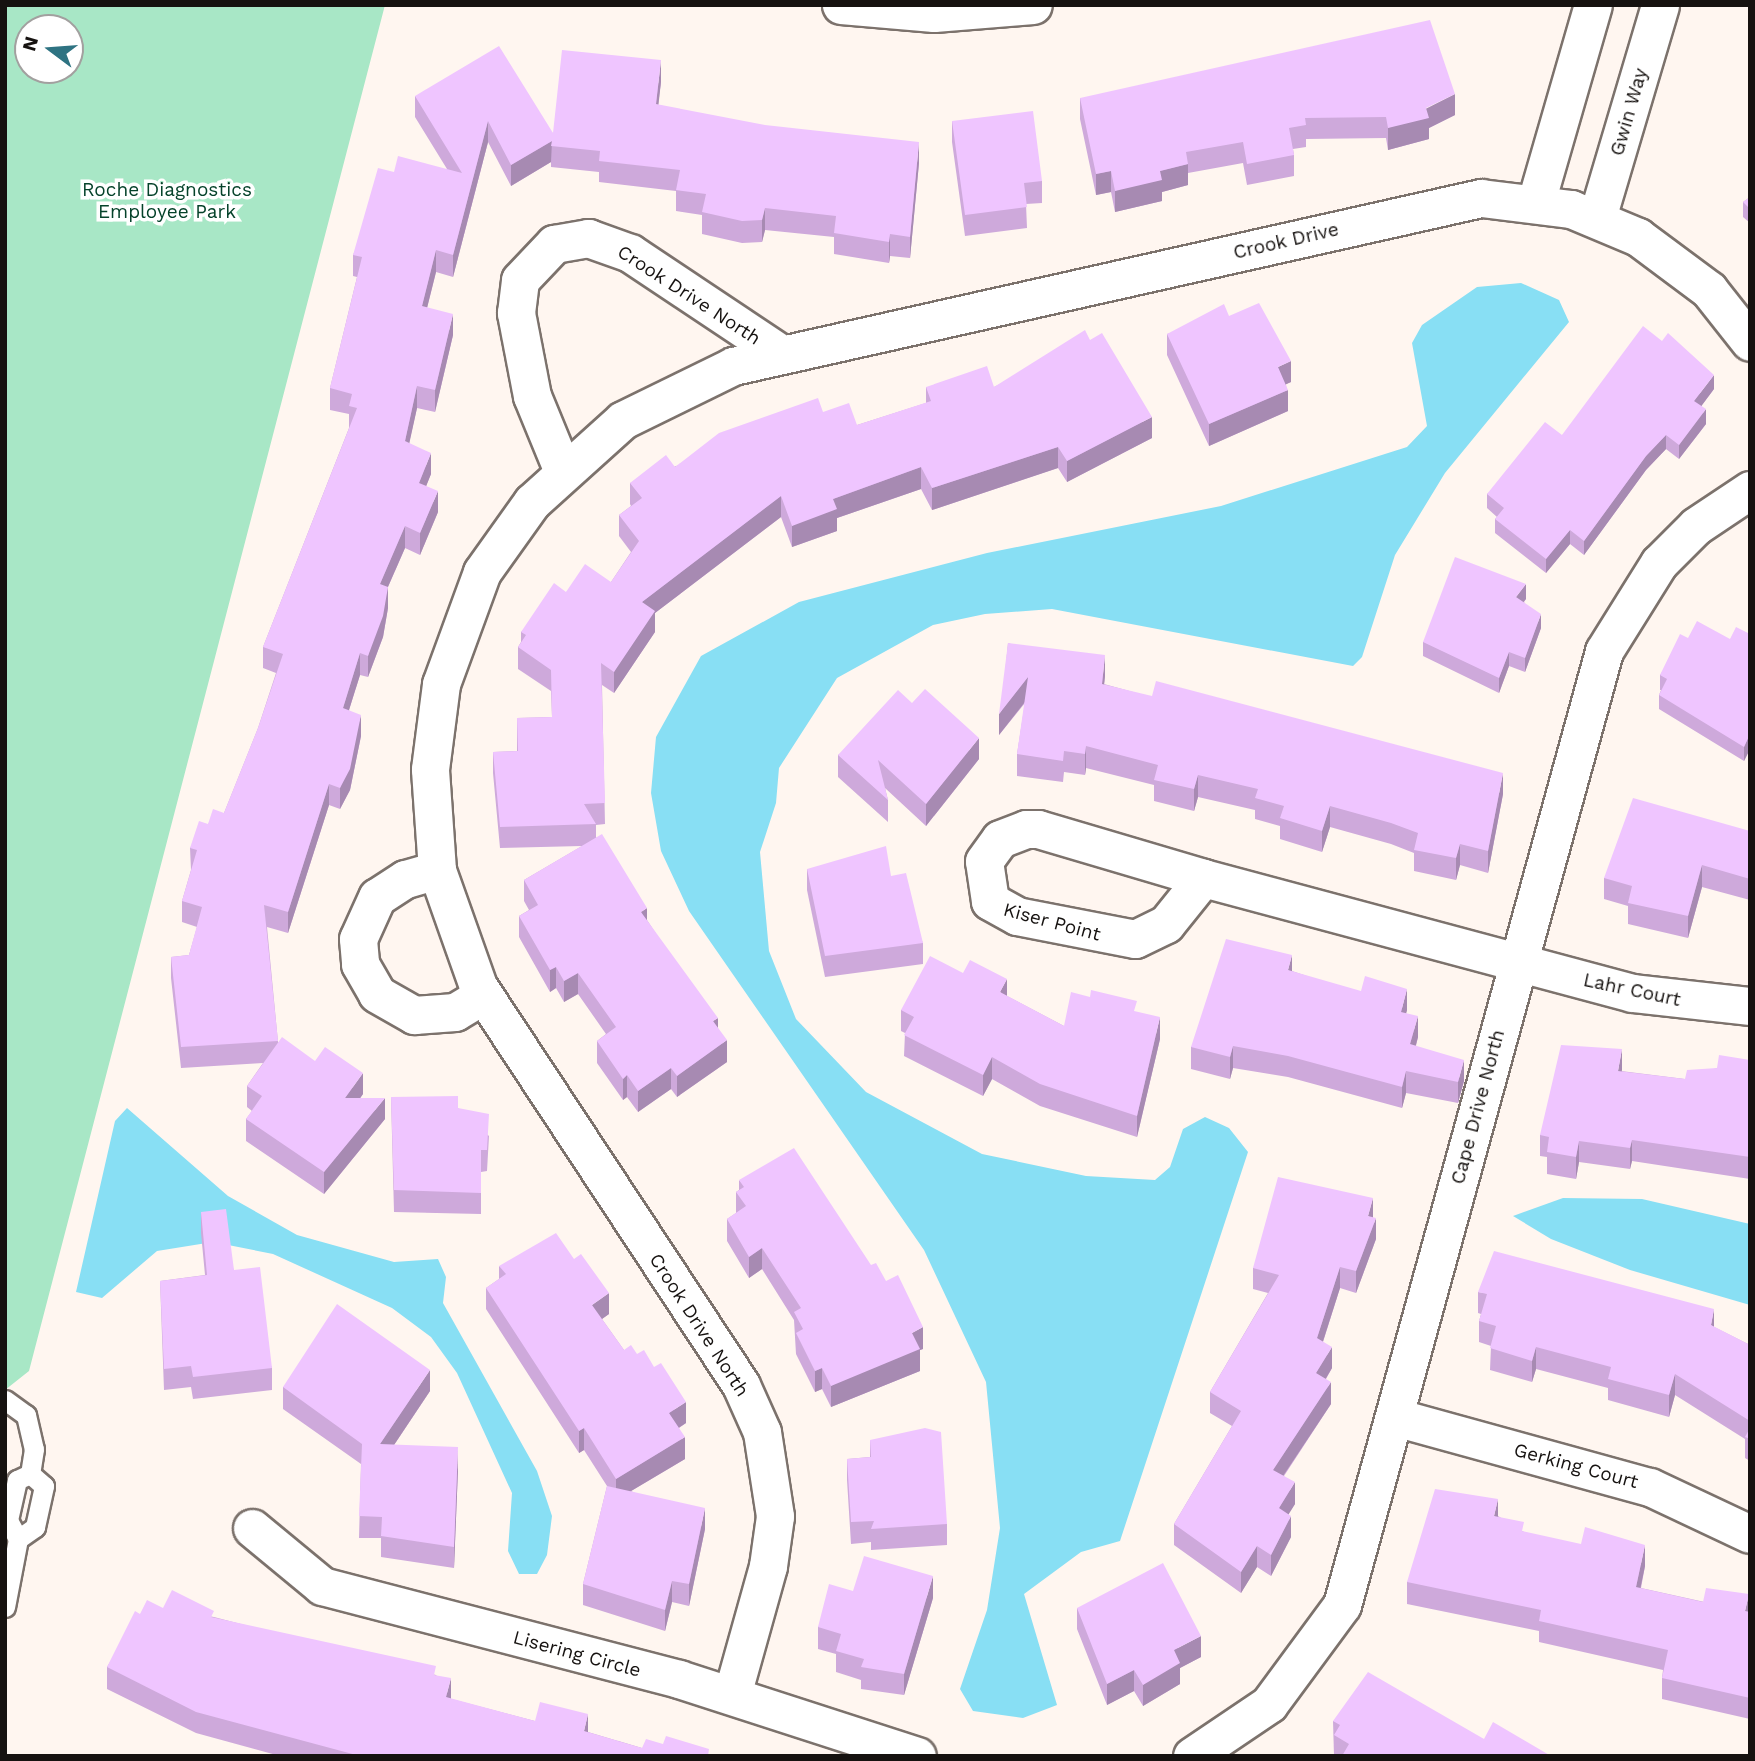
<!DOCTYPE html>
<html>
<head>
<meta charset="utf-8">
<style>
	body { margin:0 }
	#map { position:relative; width:1755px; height:1761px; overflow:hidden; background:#fff6f0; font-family:"Work Sans",sans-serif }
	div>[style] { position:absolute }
	.green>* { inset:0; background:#a8e7c6 }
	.water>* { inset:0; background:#88dff4 }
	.roads { filter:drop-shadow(2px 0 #7c726c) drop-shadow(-2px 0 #7c726c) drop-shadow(0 2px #7c726c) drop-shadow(0 -2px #7c726c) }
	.lane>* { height:19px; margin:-9.5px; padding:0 9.5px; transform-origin:9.5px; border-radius:9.5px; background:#fff }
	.street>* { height:37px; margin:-18.5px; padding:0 18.5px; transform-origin:18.5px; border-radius:18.5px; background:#fff }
	.wall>* { inset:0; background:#cea9db }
	.shaded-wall>* { inset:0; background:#a78ab2 }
	.building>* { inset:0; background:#efc5ff }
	span { translate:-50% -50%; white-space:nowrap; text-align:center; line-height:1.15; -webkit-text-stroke:7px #fff; paint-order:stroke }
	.street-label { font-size:19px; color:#161210 }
	.park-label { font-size:19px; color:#05422a }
	.frame { position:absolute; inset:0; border:7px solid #161210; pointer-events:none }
	.north { position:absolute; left:14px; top:14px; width:70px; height:70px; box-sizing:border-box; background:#fff; border:2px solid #a2a09f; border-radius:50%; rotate:286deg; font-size:19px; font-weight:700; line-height:28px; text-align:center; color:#161210 }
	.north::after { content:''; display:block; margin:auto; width:24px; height:32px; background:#2e7382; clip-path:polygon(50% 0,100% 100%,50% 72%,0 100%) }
</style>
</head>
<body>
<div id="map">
	<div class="green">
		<i style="clip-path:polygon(evenodd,5px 5px,385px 5px,29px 1371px,5px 1390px,5px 5px,28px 28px,70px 28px,70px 70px,28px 70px,28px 28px)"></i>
	</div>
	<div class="water">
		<i style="clip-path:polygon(1521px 283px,1559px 300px,1569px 322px,1445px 473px,1395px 555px,1362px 657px,1353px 666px,1052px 609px,985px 614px,933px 625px,837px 678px,779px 768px,776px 803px,760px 852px,769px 951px,796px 1019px,866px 1092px,982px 1154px,1086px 1176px,1155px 1180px,1170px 1167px,1183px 1129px,1205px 1117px,1229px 1128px,1248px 1152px,1120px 1541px,1081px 1552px,1024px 1594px,1057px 1705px,1023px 1718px,973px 1711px,960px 1689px,987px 1610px,1000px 1528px,986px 1382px,924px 1250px,689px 911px,661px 851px,651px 793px,656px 737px,701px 656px,799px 602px,987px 553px,1221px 506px,1407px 447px,1427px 426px,1412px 343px,1422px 325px,1477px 287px)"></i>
		<i style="clip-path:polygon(127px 1108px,228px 1196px,297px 1235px,394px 1262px,438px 1259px,446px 1277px,443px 1303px,537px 1471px,552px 1516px,547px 1555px,537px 1574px,519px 1574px,508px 1551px,512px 1493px,457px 1373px,431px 1337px,392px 1308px,273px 1254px,213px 1242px,157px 1251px,102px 1298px,76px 1292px,115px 1121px)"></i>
		<i style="clip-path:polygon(1563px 1198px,1642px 1199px,1750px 1224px,1750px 1305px,1630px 1270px,1551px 1239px,1513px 1216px)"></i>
	</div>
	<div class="roads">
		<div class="lane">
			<i style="left:5px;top:1400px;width:26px;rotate:36deg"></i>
			<i style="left:26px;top:1415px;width:35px;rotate:77deg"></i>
			<i style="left:34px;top:1449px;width:25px;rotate:99deg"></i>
			<i style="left:18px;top:1539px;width:21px;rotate:-35deg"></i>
			<i style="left:35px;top:1527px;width:42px;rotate:-77.6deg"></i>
			<i style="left:44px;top:1486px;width:18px;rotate:-139deg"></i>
			<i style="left:5px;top:1607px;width:69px;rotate:-79.2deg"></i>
			<i style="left:18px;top:1539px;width:21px;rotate:-118deg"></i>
			<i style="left:8px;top:1520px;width:41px;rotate:-77.3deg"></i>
			<i style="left:17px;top:1480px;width:14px;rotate:-25deg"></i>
		</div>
		<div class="street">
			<i style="left:841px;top:5px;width:93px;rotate:4.9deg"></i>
			<i style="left:934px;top:13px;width:99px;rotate:-4.6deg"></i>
			<i style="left:1536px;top:202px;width:205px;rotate:-73.9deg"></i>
			<i style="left:1597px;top:218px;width:222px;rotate:-73.5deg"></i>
			<i style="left:562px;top:469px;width:79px;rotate:-112.3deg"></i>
			<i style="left:532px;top:396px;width:85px;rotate:-100.9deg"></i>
			<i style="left:516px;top:313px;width:33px;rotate:-83deg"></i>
			<i style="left:520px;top:280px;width:50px;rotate:-46.6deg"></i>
			<i style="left:554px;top:244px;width:35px;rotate:-10deg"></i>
			<i style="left:588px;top:238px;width:45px;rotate:19.7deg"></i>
			<i style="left:630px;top:253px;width:180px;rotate:33.7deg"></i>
			<i style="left:1026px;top:829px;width:12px"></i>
			<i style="left:1038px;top:829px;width:172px;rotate:16.5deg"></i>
			<i style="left:1203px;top:878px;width:59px;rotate:128.8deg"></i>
			<i style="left:1166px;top:924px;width:34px;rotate:154deg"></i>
			<i style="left:1135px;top:939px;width:120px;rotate:-169deg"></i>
			<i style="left:1017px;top:916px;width:31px;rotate:-151deg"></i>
			<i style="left:990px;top:901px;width:40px;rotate:-98.5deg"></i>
			<i style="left:984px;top:861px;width:27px;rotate:-54deg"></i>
			<i style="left:1000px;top:839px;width:28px;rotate:-21deg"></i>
			<i style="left:437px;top:870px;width:33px;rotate:164deg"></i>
			<i style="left:405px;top:879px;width:33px;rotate:147deg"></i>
			<i style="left:377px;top:897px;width:46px;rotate:114.3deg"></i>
			<i style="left:358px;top:939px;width:25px;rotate:85deg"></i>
			<i style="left:360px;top:964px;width:34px;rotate:60deg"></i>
			<i style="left:377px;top:994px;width:43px;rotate:29.6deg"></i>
			<i style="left:414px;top:1015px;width:41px;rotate:-4.2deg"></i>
			<i style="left:455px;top:1012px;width:33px;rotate:-31deg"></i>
			<i style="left:1203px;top:878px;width:444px;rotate:15deg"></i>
			<i style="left:1632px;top:993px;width:119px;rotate:6.3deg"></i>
			<i style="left:1395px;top:1417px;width:264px;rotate:15.4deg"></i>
			<i style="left:1650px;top:1487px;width:110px;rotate:25.2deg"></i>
			<i style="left:252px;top:1528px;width:91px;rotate:39.6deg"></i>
			<i style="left:322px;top:1586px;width:369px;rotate:14.6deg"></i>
			<i style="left:679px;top:1679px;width:250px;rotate:17.9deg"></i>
			<i style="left:732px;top:1695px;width:134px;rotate:-74.4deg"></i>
			<i style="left:768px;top:1566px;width:50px;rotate:-82deg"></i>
			<i style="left:775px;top:1516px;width:85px;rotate:-98.8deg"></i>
			<i style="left:762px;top:1432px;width:51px;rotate:-114.1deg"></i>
			<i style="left:741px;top:1385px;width:478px;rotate:-123.4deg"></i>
			<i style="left:478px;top:986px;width:123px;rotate:-109.5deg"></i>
			<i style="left:437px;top:870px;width:101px;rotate:-94deg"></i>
			<i style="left:430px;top:769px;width:86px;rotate:-82.6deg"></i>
			<i style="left:441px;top:684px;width:119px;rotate:-69.9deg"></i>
			<i style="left:482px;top:572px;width:86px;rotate:-54.5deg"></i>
			<i style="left:532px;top:502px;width:122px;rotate:-42deg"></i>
			<i style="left:623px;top:420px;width:123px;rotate:-26.1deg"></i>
			<i style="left:733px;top:366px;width:767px;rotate:-12.66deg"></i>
			<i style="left:1481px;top:198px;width:91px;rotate:7deg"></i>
			<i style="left:1571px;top:209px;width:73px;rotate:22.7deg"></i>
			<i style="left:1638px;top:237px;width:89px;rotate:36.7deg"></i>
			<i style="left:1709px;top:290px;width:66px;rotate:51.7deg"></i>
			<i style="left:1192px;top:1756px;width:93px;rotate:-34deg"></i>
			<i style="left:1269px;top:1704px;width:123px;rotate:-53.6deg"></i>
			<i style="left:1342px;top:1605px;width:989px;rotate:-74.64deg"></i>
			<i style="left:1604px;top:651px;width:104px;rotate:-58deg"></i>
			<i style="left:1659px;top:563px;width:52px;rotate:-45deg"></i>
			<i style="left:1696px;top:526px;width:65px;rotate:-33.7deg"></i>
		</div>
	</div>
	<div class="wall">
		<i style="clip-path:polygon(661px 82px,658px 105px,919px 163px,910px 258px,890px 256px,889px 263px,834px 254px,834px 237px,765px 230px,762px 242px,742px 243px,702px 234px,702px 215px,676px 211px,676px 191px,599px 182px,599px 172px,551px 167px,551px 162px,511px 186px,488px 142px,453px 277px,436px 272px,427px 308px,453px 335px,435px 412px,417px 408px,409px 443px,431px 474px,426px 486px,438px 512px,420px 555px,405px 548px,388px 587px,388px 608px,383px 637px,368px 677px,360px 675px,349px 710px,361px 736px,350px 790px,340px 809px,329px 805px,288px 933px,267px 927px,278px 1042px,363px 1094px,360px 1098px,385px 1119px,324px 1194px,246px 1141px,246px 1119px,252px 1111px,247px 1107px,247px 1086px,263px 1063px,181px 1068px,171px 978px,171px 957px,189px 955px,197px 927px,182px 922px,182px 901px,191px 870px,190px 848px,208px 824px,224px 813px,258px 728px,276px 673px,263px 668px,263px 647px,349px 428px,349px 414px,330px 410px,330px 388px,357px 277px,353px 276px,353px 255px,394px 172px,447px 169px,415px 117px,415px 96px,553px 133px)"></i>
		<i style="clip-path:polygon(1080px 98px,1455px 115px,1429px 128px,1429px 139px,1388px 150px,1386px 138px,1306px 139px,1306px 147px,1293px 149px,1294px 155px,1294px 176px,1247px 185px,1243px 163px,1188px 173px,1188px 185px,1162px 192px,1162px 201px,1115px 212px,1111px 192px,1096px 195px,1080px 119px)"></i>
		<i style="clip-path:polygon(952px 121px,1042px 181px,1042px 203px,1026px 204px,1027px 228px,965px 236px,952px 142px)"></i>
		<i style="clip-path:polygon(1750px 197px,1750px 223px,1743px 217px,1743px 202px)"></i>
		<i style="clip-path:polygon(1229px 316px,1291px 382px,1286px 384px,1288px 411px,1209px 446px,1167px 355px,1167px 334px)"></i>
		<i style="clip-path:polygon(1090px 340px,1152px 438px,1067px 482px,1058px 468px,932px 510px,921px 489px,837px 518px,837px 531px,792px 547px,781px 517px,655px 613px,655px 632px,614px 693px,602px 685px,605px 824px,596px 825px,596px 837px,647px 920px,718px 1028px,727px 1062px,677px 1097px,671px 1089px,638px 1112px,627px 1097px,623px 1100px,597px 1063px,597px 1041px,606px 1034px,578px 994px,564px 1002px,556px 988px,550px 992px,519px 937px,519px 916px,529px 910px,524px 901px,524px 880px,582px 846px,500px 848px,493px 773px,493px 752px,517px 751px,517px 718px,552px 717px,551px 691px,518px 669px,518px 647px,521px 642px,521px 632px,566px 592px,611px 582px,631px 552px,619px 536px,619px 515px,631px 506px,630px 504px,630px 483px,823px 412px,857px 425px,926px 403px,926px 387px,994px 387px)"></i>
		<i style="clip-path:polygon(1714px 389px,1701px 406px,1706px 424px,1679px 459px,1666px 449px,1646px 470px,1584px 555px,1570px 544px,1546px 573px,1495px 533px,1495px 519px,1497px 517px,1487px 508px,1487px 494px,1562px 435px)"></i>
		<i style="clip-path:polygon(1526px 599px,1524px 602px,1541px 628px,1525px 672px,1509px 666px,1499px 693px,1423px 656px,1423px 642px)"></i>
		<i style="clip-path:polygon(1750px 634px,1750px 749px,1744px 761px,1659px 709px,1659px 695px,1661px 690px,1660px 690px,1660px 675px,1688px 638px,1730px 639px)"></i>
		<i style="clip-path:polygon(1008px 643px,1105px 676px,1104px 684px,1503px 794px,1488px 873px,1460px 865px,1456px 880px,1414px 871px,1414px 853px,1391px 844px,1330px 827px,1322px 852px,1280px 839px,1280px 826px,1255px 819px,1255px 810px,1198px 797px,1194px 811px,1154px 801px,1154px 785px,1086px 768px,1085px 775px,1064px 772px,1063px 782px,1017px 776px,1017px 754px,1025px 703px,999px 735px)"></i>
		<i style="clip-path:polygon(912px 703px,979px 759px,926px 826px,885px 788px,888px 800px,888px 822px,838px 777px,838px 755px)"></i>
		<i style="clip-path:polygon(1750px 831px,1750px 900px,1702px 887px,1688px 938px,1628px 924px,1628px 906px,1604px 899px,1604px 878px)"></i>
		<i style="clip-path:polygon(807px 869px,891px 876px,923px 943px,923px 964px,825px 977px,807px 890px)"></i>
		<i style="clip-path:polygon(1292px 971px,1407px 1010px,1406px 1013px,1418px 1037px,1416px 1046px,1464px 1081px,1458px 1103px,1406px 1093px,1402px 1108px,1288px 1077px,1233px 1068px,1230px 1079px,1191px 1069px,1191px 1047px)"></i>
		<i style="clip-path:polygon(1007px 996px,1064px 1026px,1137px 1012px,1160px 1039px,1137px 1137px,1040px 1106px,992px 1079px,983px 1096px,904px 1056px,905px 1033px,901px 1031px,901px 1010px)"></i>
		<i style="clip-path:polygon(1750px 1060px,1750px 1179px,1632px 1161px,1630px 1169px,1579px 1162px,1576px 1179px,1547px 1174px,1547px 1157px,1540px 1156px,1540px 1135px,1621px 1071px,1685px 1079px,1717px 1068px)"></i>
		<i style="clip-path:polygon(391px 1097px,458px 1108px,489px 1136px,487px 1171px,481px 1172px,481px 1214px,394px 1212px)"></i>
		<i style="clip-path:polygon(739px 1180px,923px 1349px,920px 1350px,920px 1371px,831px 1407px,822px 1389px,815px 1392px,796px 1354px,794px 1320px,762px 1269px,749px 1278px,727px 1241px,727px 1219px,736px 1213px,736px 1192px,739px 1190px)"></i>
		<i style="clip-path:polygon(201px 1212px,234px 1270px,272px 1368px,272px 1390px,193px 1399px,191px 1387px,164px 1390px,160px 1281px,205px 1275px,201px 1233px)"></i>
		<i style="clip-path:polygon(1373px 1217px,1376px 1239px,1356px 1293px,1340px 1288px,1323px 1342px,1332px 1368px,1326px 1379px,1331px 1404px,1284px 1476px,1295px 1504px,1288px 1514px,1291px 1537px,1271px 1576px,1257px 1567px,1241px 1593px,1174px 1545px,1174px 1524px,1232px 1426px,1210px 1413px,1210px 1392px,1268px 1293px,1253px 1289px,1253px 1268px)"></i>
		<i style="clip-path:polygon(499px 1266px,609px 1314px,602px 1319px,624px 1350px,686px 1423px,679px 1428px,685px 1459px,631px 1491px,705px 1529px,689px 1606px,672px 1602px,665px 1631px,583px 1605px,583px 1584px,607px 1486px,584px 1450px,579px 1453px,486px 1309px,486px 1288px,499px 1279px)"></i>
		<i style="clip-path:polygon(1478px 1292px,1714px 1327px,1750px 1345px,1750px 1461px,1745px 1458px,1745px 1439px,1675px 1395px,1669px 1417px,1608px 1400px,1608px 1388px,1536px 1369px,1532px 1382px,1490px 1370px,1491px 1346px,1479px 1342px,1479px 1321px,1481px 1314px,1478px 1313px)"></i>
		<i style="clip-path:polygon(283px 1387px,430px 1391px,394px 1445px,458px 1469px,454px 1568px,381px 1557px,381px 1538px,359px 1538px,361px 1464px,283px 1409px)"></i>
		<i style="clip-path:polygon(870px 1440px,947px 1524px,947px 1545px,871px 1550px,871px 1542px,851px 1544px,847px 1480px,847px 1459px,870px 1457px)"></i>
		<i style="clip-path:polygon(1498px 1516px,1524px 1532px,1645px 1566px,1641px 1588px,1750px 1612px,1750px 1719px,1662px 1699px,1662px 1678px,1663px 1670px,1539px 1642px,1539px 1631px,1407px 1604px,1407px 1582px)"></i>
		<i style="clip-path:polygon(853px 1591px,933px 1598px,904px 1695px,861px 1689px,861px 1680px,836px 1672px,836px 1654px,818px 1649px,818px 1627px)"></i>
		<i style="clip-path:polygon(163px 1608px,214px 1617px,436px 1675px,451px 1699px,535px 1721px,588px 1732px,642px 1748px,663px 1744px,709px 1756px,280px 1756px,196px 1733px,107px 1689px,107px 1667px,140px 1614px)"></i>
		<i style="clip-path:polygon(1077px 1608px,1201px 1657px,1180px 1668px,1180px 1684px,1143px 1706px,1134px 1691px,1107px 1705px,1077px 1629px)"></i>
		<i style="clip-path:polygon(1333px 1721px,1484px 1739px,1551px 1756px,1334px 1756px)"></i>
	</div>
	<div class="shaded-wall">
		<i style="clip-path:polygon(661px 60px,661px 82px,656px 126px,656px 104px)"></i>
		<i style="clip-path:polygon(1455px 94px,1455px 115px,1429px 128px,1429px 139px,1388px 150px,1388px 128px)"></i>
		<i style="clip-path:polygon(488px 121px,488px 142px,453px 277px,453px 255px)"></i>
		<i style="clip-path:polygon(552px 141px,551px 162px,511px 186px,511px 165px)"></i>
		<i style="clip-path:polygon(919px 142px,919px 163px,910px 258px,910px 237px)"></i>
		<i style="clip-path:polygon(1188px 164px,1188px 185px,1162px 192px,1162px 201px,1115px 212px,1115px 191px,1160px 171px)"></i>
		<i style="clip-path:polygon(1111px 171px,1111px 192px,1096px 195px,1096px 174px)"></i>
		<i style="clip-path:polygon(765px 208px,765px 230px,762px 242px,762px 220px)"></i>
		<i style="clip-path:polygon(890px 234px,890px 256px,889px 263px,889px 242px)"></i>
		<i style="clip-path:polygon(436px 250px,436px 272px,422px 328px,422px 306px)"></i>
		<i style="clip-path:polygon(453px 314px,453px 335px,435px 412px,435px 390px)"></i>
		<i style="clip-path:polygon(1291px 361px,1291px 382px,1278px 388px,1278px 367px)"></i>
		<i style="clip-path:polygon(1714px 375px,1714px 389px,1694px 416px,1694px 401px)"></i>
		<i style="clip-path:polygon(417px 386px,417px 408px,405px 463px,405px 441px)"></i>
		<i style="clip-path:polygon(1288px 390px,1288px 411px,1209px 446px,1209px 424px)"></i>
		<i style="clip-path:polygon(1706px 409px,1706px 424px,1679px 459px,1679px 445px)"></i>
		<i style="clip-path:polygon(1152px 417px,1152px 438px,1067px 482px,1067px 461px)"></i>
		<i style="clip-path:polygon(1666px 435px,1666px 449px,1646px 470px,1584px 555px,1584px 541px,1646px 456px)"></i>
		<i style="clip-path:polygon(1058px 447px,1058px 468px,932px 510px,932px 488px)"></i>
		<i style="clip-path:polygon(431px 453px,431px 474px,419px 504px,419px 483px)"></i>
		<i style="clip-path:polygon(921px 467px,921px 489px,837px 518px,837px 531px,792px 547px,792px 526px,833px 499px)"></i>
		<i style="clip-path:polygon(438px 491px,438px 512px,420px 555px,420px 533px)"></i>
		<i style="clip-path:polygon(781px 496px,781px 517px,655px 613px,655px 632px,614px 693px,614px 672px,642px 602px)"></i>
		<i style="clip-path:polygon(405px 526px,405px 548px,380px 605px,380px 584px)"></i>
		<i style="clip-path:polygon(1570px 530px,1570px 544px,1546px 573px,1546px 559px)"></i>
		<i style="clip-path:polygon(1526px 584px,1526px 599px,1516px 611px,1516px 597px)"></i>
		<i style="clip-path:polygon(388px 587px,388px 608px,383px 637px,368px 677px,368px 656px)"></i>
		<i style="clip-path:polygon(1541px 614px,1541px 628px,1525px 672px,1525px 658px)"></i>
		<i style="clip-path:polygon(1509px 652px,1509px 666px,1499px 693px,1499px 678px)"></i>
		<i style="clip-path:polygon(360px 653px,360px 675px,343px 729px,343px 708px)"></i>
		<i style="clip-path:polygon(1105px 655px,1105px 676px,1102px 705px,1102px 684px)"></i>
		<i style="clip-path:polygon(1028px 677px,1028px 698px,999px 735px,999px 714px)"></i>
		<i style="clip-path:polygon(361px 715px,361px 736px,350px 790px,340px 809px,340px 788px)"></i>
		<i style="clip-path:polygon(1750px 734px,1750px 749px,1744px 761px,1744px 747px)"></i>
		<i style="clip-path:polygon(979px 738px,979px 759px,926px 826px,926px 804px)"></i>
		<i style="clip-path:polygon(1086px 746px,1086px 768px,1085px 775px,1085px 754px)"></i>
		<i style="clip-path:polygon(1503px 773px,1503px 794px,1488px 873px,1488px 851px)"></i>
		<i style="clip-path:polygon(1198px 775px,1198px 797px,1194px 811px,1194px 789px)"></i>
		<i style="clip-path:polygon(329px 784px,329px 805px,288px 933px,288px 912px)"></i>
		<i style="clip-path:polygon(1330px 806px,1330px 827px,1322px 852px,1322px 831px)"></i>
		<i style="clip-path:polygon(1460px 844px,1460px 865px,1456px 880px,1456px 858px)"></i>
		<i style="clip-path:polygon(1702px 865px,1702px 887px,1688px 938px,1688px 916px)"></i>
		<i style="clip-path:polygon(647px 908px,647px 929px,641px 912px)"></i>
		<i style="clip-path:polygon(1292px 955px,1292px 976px,1288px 970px)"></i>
		<i style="clip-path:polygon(556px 967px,556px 988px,550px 992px,550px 970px)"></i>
		<i style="clip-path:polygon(578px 973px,578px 994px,564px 1002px,564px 981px)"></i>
		<i style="clip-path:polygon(1007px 979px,1007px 1000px,1000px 992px)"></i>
		<i style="clip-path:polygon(1407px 989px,1407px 1010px,1401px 1033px,1401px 1012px)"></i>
		<i style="clip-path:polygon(1418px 1016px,1418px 1037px,1410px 1066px,1410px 1044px)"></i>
		<i style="clip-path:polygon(1160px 1017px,1160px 1039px,1137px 1137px,1137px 1116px)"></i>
		<i style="clip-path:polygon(718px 1018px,718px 1040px,713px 1021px)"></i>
		<i style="clip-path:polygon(727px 1040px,727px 1062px,677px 1097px,677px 1076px)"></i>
		<i style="clip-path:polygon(1233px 1046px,1233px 1068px,1230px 1079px,1230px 1057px)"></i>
		<i style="clip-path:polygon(1622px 1049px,1622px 1070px,1618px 1092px,1618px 1071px)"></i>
		<i style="clip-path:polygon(992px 1057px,992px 1079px,983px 1096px,983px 1075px)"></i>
		<i style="clip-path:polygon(1464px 1060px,1464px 1081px,1458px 1103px,1458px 1082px)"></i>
		<i style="clip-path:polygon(671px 1068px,671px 1089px,638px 1112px,638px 1091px)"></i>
		<i style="clip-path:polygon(1406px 1071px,1406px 1093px,1402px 1108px,1402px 1087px)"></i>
		<i style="clip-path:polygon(363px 1073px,363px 1094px,345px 1120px,345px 1098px)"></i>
		<i style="clip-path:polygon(627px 1075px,627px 1097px,623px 1100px,623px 1079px)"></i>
		<i style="clip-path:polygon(385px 1098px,385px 1119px,324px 1194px,324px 1172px)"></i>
		<i style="clip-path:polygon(1632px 1140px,1632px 1161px,1630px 1169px,1630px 1148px)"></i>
		<i style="clip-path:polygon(1579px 1141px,1579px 1162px,1576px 1179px,1576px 1157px)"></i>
		<i style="clip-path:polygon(1373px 1198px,1373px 1220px,1368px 1216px)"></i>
		<i style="clip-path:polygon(1376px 1218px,1376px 1239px,1356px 1293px,1356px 1271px)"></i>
		<i style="clip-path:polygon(762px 1248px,762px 1269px,749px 1278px,749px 1257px)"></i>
		<i style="clip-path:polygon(1340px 1267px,1340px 1288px,1317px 1360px,1317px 1338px)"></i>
		<i style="clip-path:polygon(609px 1293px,609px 1314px,592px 1326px,592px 1305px)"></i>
		<i style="clip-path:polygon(1714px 1309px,1714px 1330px,1711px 1325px)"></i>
		<i style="clip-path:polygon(923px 1327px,923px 1349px,920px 1350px,920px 1371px,831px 1407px,831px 1386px,912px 1333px)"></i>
		<i style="clip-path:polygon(1332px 1347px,1332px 1368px,1316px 1395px,1316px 1373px)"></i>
		<i style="clip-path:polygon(1536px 1347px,1536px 1369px,1532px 1382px,1532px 1361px)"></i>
		<i style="clip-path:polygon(822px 1368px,822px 1389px,815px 1392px,815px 1371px)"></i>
		<i style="clip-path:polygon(430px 1370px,430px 1391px,380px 1466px,380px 1444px)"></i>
		<i style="clip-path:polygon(1675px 1374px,1675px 1395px,1669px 1417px,1669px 1395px)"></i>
		<i style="clip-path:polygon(1331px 1382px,1331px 1404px,1273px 1491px,1273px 1470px)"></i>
		<i style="clip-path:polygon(686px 1402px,686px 1423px,669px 1434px,669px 1413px)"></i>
		<i style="clip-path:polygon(584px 1428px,584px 1450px,579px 1453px,579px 1431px)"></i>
		<i style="clip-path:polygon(685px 1437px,685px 1459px,616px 1500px,616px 1479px)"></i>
		<i style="clip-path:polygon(458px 1447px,458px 1469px,454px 1568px,454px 1547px)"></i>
		<i style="clip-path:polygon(1295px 1482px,1295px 1504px,1279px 1530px,1279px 1508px)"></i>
		<i style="clip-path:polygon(1498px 1499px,1498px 1520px,1494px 1516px)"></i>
		<i style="clip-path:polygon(705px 1508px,705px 1529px,689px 1606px,689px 1584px)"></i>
		<i style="clip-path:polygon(1291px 1516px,1291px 1537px,1271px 1576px,1271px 1555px)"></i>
		<i style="clip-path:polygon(1645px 1545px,1645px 1566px,1636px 1609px,1636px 1587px)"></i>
		<i style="clip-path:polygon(1257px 1546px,1257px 1567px,1241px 1593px,1241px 1572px)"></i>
		<i style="clip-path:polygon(933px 1576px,933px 1598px,904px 1695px,904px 1674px)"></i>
		<i style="clip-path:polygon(672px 1581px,672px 1602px,665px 1631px,665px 1610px)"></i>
		<i style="clip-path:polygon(1749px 1594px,1749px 1616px,1745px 1611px)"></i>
		<i style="clip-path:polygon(1201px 1636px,1201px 1657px,1180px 1668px,1180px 1684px,1143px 1706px,1143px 1685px,1174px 1650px)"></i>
		<i style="clip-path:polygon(1134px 1670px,1134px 1691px,1107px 1705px,1107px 1684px)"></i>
		<i style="clip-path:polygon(451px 1678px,451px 1700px,446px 1697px)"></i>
		<i style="clip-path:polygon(588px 1714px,588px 1736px,584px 1731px)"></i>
	</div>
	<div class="building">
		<i style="clip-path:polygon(1430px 20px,1455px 94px,1426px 108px,1429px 118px,1388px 128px,1386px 117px,1305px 118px,1306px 125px,1289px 128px,1294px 155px,1247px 164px,1243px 142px,1186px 152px,1188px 164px,1160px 171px,1162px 180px,1115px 191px,1111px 171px,1096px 174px,1080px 98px)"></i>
		<i style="clip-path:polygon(499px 46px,553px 133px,562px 50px,661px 60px,656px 104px,765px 125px,919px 142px,910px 237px,890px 234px,889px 242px,834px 233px,836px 216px,765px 208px,762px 220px,742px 221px,702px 212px,706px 194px,676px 190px,680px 170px,599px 161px,600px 151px,551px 146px,552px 141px,511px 165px,488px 121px,453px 255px,436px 250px,422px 306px,453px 314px,435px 390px,417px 386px,405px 441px,431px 453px,419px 483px,438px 491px,420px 533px,405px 526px,380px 584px,388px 587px,383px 616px,368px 656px,360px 653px,343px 708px,361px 715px,350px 769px,340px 788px,329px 784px,288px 912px,264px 905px,278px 1041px,181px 1047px,171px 957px,189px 955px,202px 907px,182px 901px,197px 850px,190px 848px,199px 821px,208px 824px,213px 809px,224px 813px,258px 728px,283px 654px,263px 647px,357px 408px,349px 406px,352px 394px,330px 388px,362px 257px,353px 255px,378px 168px,394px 172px,398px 156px,462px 173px,415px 96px)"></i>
		<i style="clip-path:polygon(1033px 111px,1042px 181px,1024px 183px,1027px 207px,965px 215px,952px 121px)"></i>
		<i style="clip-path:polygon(1750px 197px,1750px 209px,1743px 202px)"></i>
		<i style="clip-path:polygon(1259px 303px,1291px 361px,1278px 367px,1288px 390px,1209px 424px,1167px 334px,1224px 304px,1229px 316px)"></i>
		<i style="clip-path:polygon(1643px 326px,1662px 341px,1668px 333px,1714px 375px,1694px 401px,1706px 409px,1679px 445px,1666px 435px,1646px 456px,1584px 541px,1570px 530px,1546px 559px,1495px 519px,1504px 508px,1487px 494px,1545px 422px,1562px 435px)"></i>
		<i style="clip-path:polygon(1085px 330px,1090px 340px,1102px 333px,1152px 417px,1067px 461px,1058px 447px,932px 488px,921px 467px,833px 499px,837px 509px,792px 526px,781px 496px,642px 602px,655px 611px,614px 672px,601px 663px,605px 803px,584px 804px,596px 824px,500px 827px,493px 752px,518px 751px,517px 718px,552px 717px,551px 670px,518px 647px,526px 635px,521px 632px,554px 583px,566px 592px,585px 564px,611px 582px,639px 541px,619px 515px,642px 498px,630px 483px,666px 455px,675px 467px,719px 433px,818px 398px,823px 412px,849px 403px,857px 425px,931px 401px,926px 387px,987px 366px,994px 387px)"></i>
		<i style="clip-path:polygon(1455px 557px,1526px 584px,1516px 597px,1541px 614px,1525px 658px,1509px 652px,1499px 678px,1423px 642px)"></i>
		<i style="clip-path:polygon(1697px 621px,1730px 639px,1736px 627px,1750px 634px,1750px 734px,1744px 747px,1659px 695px,1667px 679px,1660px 675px,1680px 634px,1688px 638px)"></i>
		<i style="clip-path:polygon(1008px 643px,1105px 655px,1102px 684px,1152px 696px,1156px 681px,1503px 773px,1488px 851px,1460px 844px,1456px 858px,1414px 850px,1418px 833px,1391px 823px,1330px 806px,1322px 831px,1280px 818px,1284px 806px,1255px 798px,1258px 789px,1198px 775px,1194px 789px,1154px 780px,1158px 765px,1086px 746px,1085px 754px,1064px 751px,1063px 761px,1017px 754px,1028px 677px,999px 714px)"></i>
		<i style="clip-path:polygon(925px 689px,979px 738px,926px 804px,878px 760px,888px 800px,838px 755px,898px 690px,912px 703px)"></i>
		<i style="clip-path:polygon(1633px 798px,1750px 831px,1750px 879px,1702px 865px,1688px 916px,1628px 903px,1632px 886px,1604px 878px)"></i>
		<i style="clip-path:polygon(602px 834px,647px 908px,641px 912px,718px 1018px,713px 1021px,727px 1040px,677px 1076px,671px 1068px,638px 1091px,627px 1075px,623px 1079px,597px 1041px,616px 1027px,578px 973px,564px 981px,556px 967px,550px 970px,519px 916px,538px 905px,524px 880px)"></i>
		<i style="clip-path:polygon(886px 846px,891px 876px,906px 873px,923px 943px,825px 956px,807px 869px)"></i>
		<i style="clip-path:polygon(1226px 939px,1292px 955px,1288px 970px,1361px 991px,1365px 976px,1407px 989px,1401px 1012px,1418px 1016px,1410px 1044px,1464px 1060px,1458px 1082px,1406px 1071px,1402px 1087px,1288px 1056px,1233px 1046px,1230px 1057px,1191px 1047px)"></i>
		<i style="clip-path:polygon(930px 956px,963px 973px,970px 960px,1007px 979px,1000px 992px,1064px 1026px,1071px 992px,1090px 997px,1091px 990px,1137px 1001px,1134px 1011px,1160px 1017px,1137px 1116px,1040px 1084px,992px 1057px,983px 1075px,904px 1035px,914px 1017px,901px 1010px)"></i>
		<i style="clip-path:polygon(282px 1037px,315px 1061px,325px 1047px,363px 1073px,345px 1098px,385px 1098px,324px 1172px,246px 1119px,262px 1096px,247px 1086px)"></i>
		<i style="clip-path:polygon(1561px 1045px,1622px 1049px,1618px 1071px,1685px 1079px,1687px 1070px,1717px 1068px,1719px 1055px,1750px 1060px,1750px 1157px,1632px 1140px,1630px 1148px,1579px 1141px,1576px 1157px,1547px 1152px,1549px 1137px,1540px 1135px)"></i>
		<i style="clip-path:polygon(458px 1096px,458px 1108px,489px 1114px,487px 1150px,481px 1150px,481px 1193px,394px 1190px,391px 1097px)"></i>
		<i style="clip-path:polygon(794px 1148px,871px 1265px,876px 1263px,886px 1281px,898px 1275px,923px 1327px,912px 1333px,920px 1349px,831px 1386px,822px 1368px,815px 1371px,796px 1333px,803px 1329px,794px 1312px,801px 1308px,762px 1248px,749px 1257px,727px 1219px,746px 1206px,736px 1192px,744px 1187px,739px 1180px)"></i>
		<i style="clip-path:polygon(1278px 1177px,1373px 1198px,1368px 1216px,1376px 1218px,1356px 1271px,1340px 1267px,1317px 1338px,1332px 1347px,1316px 1373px,1331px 1382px,1273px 1470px,1295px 1482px,1279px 1508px,1291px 1516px,1271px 1555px,1257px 1546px,1241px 1572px,1174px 1524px,1241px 1411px,1210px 1392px,1279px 1275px,1253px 1268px)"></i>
		<i style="clip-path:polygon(226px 1209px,234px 1270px,260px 1267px,272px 1368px,193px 1377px,191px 1366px,164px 1369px,160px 1281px,207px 1275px,201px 1212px)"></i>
		<i style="clip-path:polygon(556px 1233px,574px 1259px,581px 1254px,609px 1293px,592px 1305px,624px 1350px,631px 1345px,637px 1354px,644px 1350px,654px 1367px,661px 1363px,686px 1402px,669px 1413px,685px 1437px,616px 1479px,584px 1428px,579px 1431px,486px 1288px,506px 1274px,499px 1266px)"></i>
		<i style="clip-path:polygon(1494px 1251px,1714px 1309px,1711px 1325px,1750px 1345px,1750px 1421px,1675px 1374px,1669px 1395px,1608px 1379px,1611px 1367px,1536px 1347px,1532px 1361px,1490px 1348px,1496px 1326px,1479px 1321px,1487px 1294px,1478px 1292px)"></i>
		<i style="clip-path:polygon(337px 1304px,430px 1370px,380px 1444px,458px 1447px,454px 1547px,381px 1536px,382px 1517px,359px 1516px,362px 1444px,283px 1387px)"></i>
		<i style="clip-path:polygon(925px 1428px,941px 1432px,947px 1524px,871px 1529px,874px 1521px,851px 1522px,847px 1459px,871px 1457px,870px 1440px)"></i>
		<i style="clip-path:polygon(1750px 1428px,1750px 1439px,1745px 1437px)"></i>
		<i style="clip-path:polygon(607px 1486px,705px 1508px,689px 1584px,672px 1581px,665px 1610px,583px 1584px)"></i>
		<i style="clip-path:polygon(1435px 1489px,1498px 1499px,1494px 1516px,1524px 1522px,1522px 1531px,1581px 1544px,1585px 1527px,1645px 1545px,1636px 1587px,1703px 1602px,1706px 1588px,1749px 1594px,1745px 1611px,1750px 1612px,1750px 1698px,1662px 1678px,1668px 1650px,1539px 1621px,1541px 1610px,1407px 1582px)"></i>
		<i style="clip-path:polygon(864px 1556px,933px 1576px,904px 1674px,861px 1667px,864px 1659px,836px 1651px,841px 1634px,818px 1627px,829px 1584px,853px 1591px)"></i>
		<i style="clip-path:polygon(1163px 1563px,1201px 1636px,1174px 1650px,1180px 1663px,1143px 1685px,1134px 1670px,1107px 1684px,1077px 1608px)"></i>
		<i style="clip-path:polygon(172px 1590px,214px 1611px,211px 1617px,436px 1666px,434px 1675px,451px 1678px,446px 1697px,535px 1721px,540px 1702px,588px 1714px,584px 1731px,642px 1748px,646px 1739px,663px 1744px,666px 1736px,709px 1749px,708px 1756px,360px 1756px,196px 1712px,107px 1667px,135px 1611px,140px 1614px,147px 1600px,163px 1608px)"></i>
		<i style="clip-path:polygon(1368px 1672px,1484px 1739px,1493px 1722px,1551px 1756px,1342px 1756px,1349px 1744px,1334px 1735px,1340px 1725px,1333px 1721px)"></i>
	</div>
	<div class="street-label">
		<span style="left:1629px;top:112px;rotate:-74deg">Gwin Way</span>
		<span style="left:1286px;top:241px;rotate:-13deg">Crook Drive</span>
		<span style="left:689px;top:295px;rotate:33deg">Crook Drive North</span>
		<span style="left:1052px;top:922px;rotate:15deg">Kiser Point</span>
		<span style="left:1632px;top:990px;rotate:12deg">Lahr Court</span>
		<span style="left:1478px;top:1107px;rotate:-75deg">Cape Drive North</span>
		<span style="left:699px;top:1325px;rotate:57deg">Crook Drive North</span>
		<span style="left:1576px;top:1466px;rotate:15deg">Gerking Court</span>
		<span style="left:577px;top:1654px;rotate:15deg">Lisering Circle</span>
	</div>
	<div class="park-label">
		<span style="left:167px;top:201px">Roche Diagnostics<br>Employee Park</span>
	</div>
	<div class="frame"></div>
	<div class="north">N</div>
</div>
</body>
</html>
